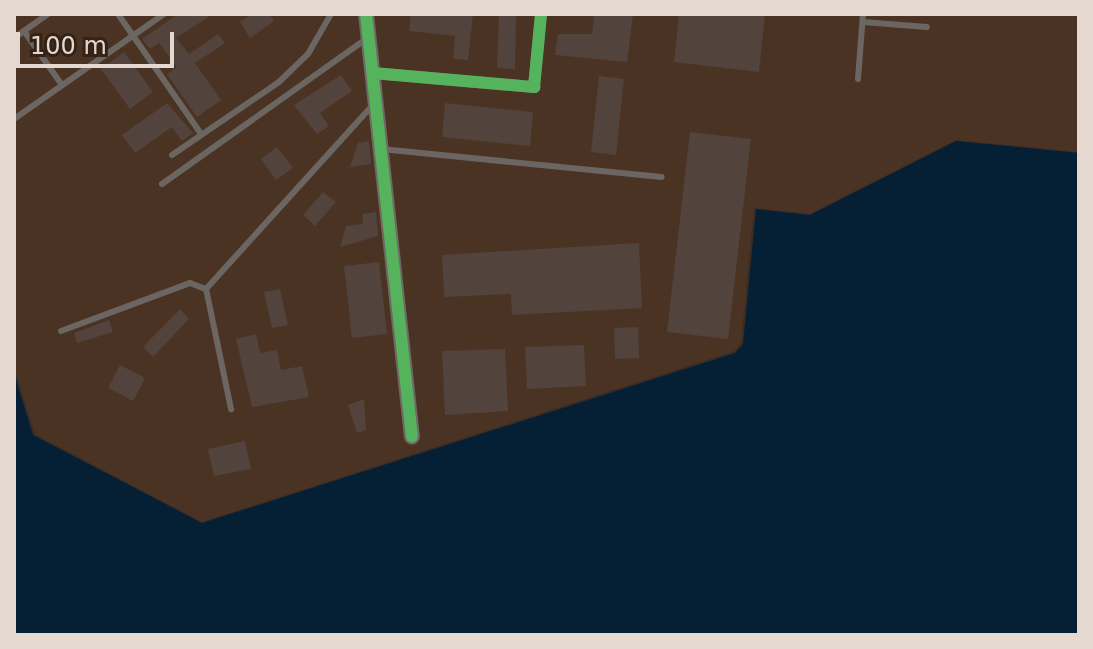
<!DOCTYPE html>
<html>
<head>
<meta charset="utf-8">
<style>
	body { margin:0 }
	#map { position:relative; width:1093px; height:649px; overflow:hidden; background:#382d27; font-family:"DejaVu Sans",sans-serif }
	div>[style] { position:absolute }
	.built>* { inset:0; background:#4b3324 }
	.water>* { inset:0; background:#051f35 }
	.building>* { inset:0; background:#52433d }
	.lane>* { height:6px; margin:-3px; padding:0 3px; transform-origin:3px; border-radius:3px; background:#6c6663 }
	.street>* { height:12px; margin:-6px; padding:0 6px; transform-origin:6px; border-radius:6px; background:#6c6663 }
	.secondary>* { height:16px; margin:-8px; padding:0 8px; transform-origin:8px; border-radius:8px; background:#6f6864 }
	.cycleway>* { height:12px; margin:-6px; padding:0 6px; transform-origin:6px; border-radius:6px; background:#56b35d }
	span { translate:-50% -50%; white-space:nowrap; text-align:center; line-height:1.15; -webkit-text-stroke:6px #352216; paint-order:stroke }
	.frame { position:absolute; inset:0; border:16px solid #e5d8d1; pointer-events:none }
	.scale { position:absolute; left:16px; top:32px; width:158px; height:36px; box-sizing:border-box; border:4px solid #e5d8d1; border-top:0; padding-left:10px; font-size:24px; line-height:28px; white-space:nowrap; color:#e5d8d1; -webkit-text-stroke:6px #352216; paint-order:stroke }
</style>
</head>
<body>
<div id="map">
	<div class="built">
		<i style="clip-path:polygon(14px 14px,1079px 14px,1079px 152px,956px 140px,809px 214px,754px 208px,741px 342px,735px 351px,202px 522px,35px 434px,14px 367px)"></i>
	</div>
	<div class="water">
		<i style="clip-path:polygon(956px 141px,1079px 153px,1079px 635px,14px 635px,14px 373px,33px 435px,202px 523px,735px 353px,743px 344px,756px 209px,810px 215px)"></i>
	</div>
	<div class="building">
		<i style="clip-path:polygon(178px 14px,213px 14px,176px 38px,189px 54px,218px 34px,225px 43px,195px 63px,221px 100px,197px 117px,167px 74px,177px 67px,159px 43px,150px 49px,142px 39px)"></i>
		<i style="clip-path:polygon(252px 14px,270px 14px,274px 21px,250px 38px,240px 22px)"></i>
		<i style="clip-path:polygon(411px 14px,473px 14px,468px 60px,453px 59px,455px 36px,409px 31px)"></i>
		<i style="clip-path:polygon(499px 14px,516px 14px,515px 69px,497px 68px)"></i>
		<i style="clip-path:polygon(594px 14px,633px 14px,627px 62px,555px 55px,558px 34px,592px 34px)"></i>
		<i style="clip-path:polygon(679px 14px,765px 14px,759px 72px,674px 62px)"></i>
		<i style="clip-path:polygon(124px 52px,153px 92px,130px 109px,101px 69px)"></i>
		<i style="clip-path:polygon(341px 75px,352px 91px,320px 113px,329px 126px,317px 134px,294px 105px)"></i>
		<i style="clip-path:polygon(599px 76px,624px 79px,616px 155px,591px 152px)"></i>
		<i style="clip-path:polygon(167px 103px,193px 133px,182px 141px,172px 127px,135px 153px,122px 135px)"></i>
		<i style="clip-path:polygon(445px 103px,533px 112px,530px 146px,442px 137px)"></i>
		<i style="clip-path:polygon(690px 132px,751px 139px,728px 339px,667px 332px)"></i>
		<i style="clip-path:polygon(369px 141px,371px 164px,350px 167px,358px 143px)"></i>
		<i style="clip-path:polygon(277px 147px,293px 168px,276px 180px,261px 159px)"></i>
		<i style="clip-path:polygon(323px 192px,336px 202px,315px 226px,303px 215px)"></i>
		<i style="clip-path:polygon(376px 212px,378px 236px,340px 247px,346px 226px,363px 224px,362px 214px)"></i>
		<i style="clip-path:polygon(639px 243px,642px 308px,512px 315px,511px 294px,444px 297px,442px 255px)"></i>
		<i style="clip-path:polygon(379px 262px,387px 334px,352px 338px,344px 266px)"></i>
		<i style="clip-path:polygon(280px 289px,288px 325px,272px 328px,264px 292px)"></i>
		<i style="clip-path:polygon(180px 309px,189px 319px,153px 357px,143px 347px)"></i>
		<i style="clip-path:polygon(109px 320px,113px 332px,77px 343px,74px 333px)"></i>
		<i style="clip-path:polygon(638px 327px,639px 358px,615px 359px,614px 328px)"></i>
		<i style="clip-path:polygon(256px 334px,260px 353px,277px 350px,281px 370px,302px 366px,309px 397px,252px 407px,236px 339px)"></i>
		<i style="clip-path:polygon(584px 345px,586px 386px,527px 389px,525px 347px)"></i>
		<i style="clip-path:polygon(505px 349px,508px 411px,445px 415px,442px 351px)"></i>
		<i style="clip-path:polygon(120px 365px,145px 378px,133px 401px,108px 388px)"></i>
		<i style="clip-path:polygon(364px 399px,366px 430px,357px 433px,348px 405px)"></i>
		<i style="clip-path:polygon(245px 441px,251px 469px,214px 476px,208px 449px)"></i>
	</div>
	<div class="lane">
		<i style="left:118px;top:14px;width:146px;rotate:55.3deg"></i>
		<i style="left:863px;top:22px;width:64px;rotate:4.5deg"></i>
		<i style="left:24px;top:31px;width:66px;rotate:54.9deg"></i>
		<i style="left:14px;top:38px;width:42px;rotate:-35.2deg"></i>
		<i style="left:858px;top:79px;width:65px;rotate:-85.6deg"></i>
		<i style="left:14px;top:119px;width:183px;rotate:-35deg"></i>
		<i style="left:381px;top:149px;width:282px;rotate:5.7deg"></i>
		<i style="left:172px;top:155px;width:130px;rotate:-34.3deg"></i>
		<i style="left:279px;top:82px;width:40px;rotate:-44deg"></i>
		<i style="left:308px;top:54px;width:46px;rotate:-60.1deg"></i>
		<i style="left:162px;top:184px;width:249px;rotate:-35.4deg"></i>
		<i style="left:206px;top:289px;width:123px;rotate:78.2deg"></i>
		<i style="left:61px;top:331px;width:138px;rotate:-20.4deg"></i>
		<i style="left:190px;top:283px;width:17px;rotate:21deg"></i>
		<i style="left:206px;top:289px;width:250px;rotate:-47.8deg"></i>
	</div>
	<div class="street">
		<i style="left:373px;top:73px;width:162px;rotate:5deg"></i>
		<i style="left:534px;top:87px;width:73px;rotate:-84.5deg"></i>
	</div>
	<div class="secondary">
		<i style="left:366px;top:14px;width:425px;rotate:83.8deg"></i>
	</div>
	<div class="cycleway">
		<i style="left:366px;top:14px;width:425px;rotate:83.8deg"></i>
		<i style="left:373px;top:73px;width:162px;rotate:5deg"></i>
		<i style="left:534px;top:87px;width:73px;rotate:-84.5deg"></i>
	</div>
	<div class="frame"></div>
	<div class="scale">100 m</div>
</div>
</body>
</html>
